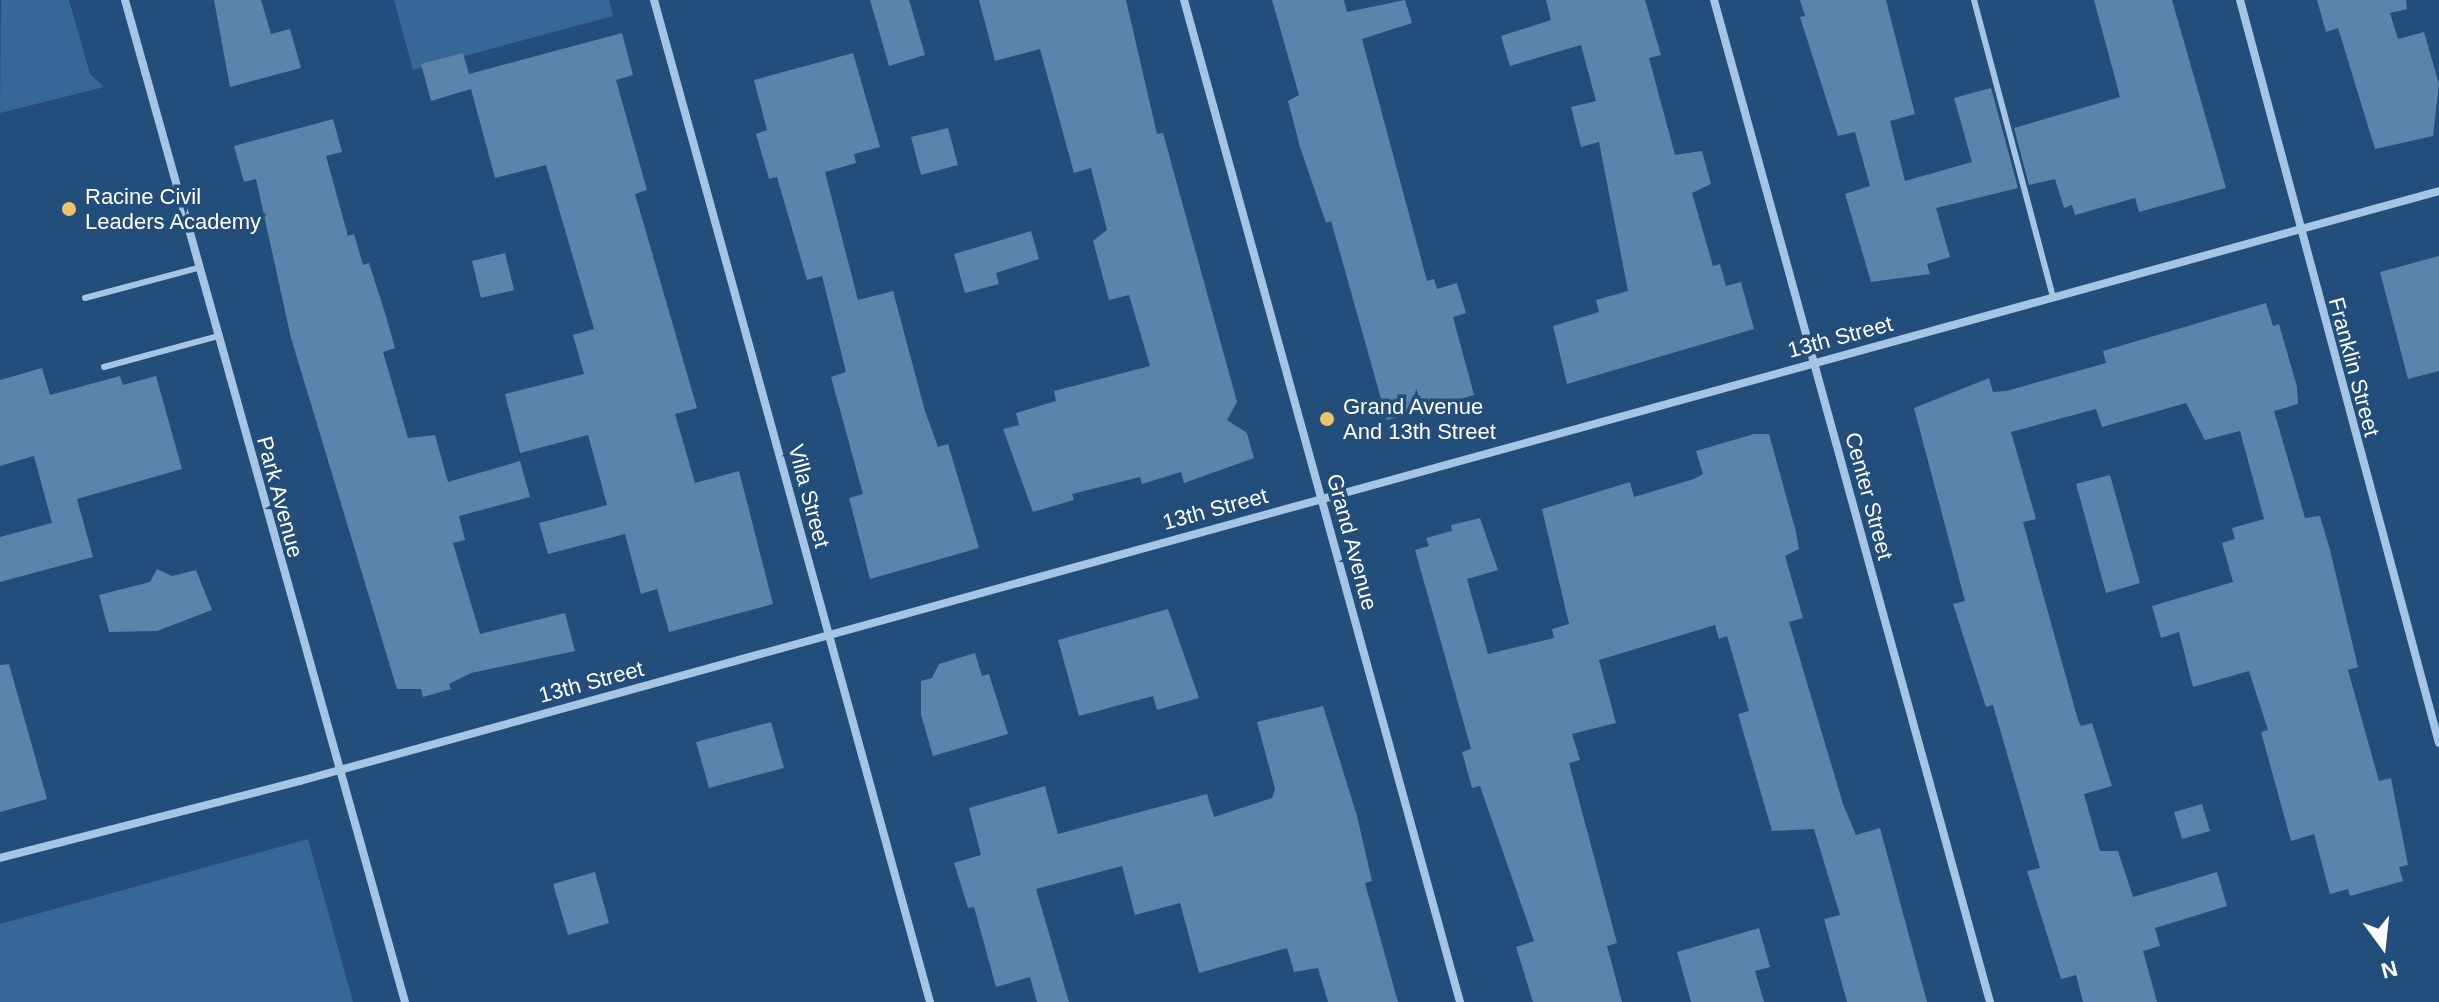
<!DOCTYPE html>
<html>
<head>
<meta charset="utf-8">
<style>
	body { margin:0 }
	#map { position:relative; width:2439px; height:1002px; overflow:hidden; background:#234d7a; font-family:Arial,sans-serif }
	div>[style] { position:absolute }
	.green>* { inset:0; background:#376797 }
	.building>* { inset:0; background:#5c83ac }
	.lane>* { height:6px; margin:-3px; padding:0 3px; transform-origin:3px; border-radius:3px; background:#a6c5e4 }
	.street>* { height:8px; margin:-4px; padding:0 4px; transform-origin:4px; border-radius:4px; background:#a6c5e4 }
	.dots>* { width:22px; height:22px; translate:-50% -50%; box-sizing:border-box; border:4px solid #234d7a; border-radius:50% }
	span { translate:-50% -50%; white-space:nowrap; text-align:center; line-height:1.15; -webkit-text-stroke:7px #234d7a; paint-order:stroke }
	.poi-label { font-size:22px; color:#fff }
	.left { translate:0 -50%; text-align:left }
	.street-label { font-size:22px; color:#fff }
	.north { position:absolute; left:2343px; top:906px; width:80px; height:80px; -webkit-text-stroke:6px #234d7a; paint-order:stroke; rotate:165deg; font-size:22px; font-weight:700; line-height:32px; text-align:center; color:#fff }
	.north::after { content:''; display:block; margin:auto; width:28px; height:36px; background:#fff; clip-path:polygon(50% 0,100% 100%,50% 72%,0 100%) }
</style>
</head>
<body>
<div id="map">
	<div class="green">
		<i style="clip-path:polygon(1px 0,69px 0,90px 74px,104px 87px,0 113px)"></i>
		<i style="clip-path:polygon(394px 0,609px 0,613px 16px,413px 70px)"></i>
		<i style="clip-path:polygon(308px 839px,353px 1002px,0 1002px,0 924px)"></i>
	</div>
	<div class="building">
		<i style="clip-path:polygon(214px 0,261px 0,271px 34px,290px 29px,301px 68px,230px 87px)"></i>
		<i style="clip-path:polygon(870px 0,909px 0,925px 55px,889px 66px)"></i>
		<i style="clip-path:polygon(979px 0,1126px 0,1157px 134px,1163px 133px,1237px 402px,1227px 420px,1247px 433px,1254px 458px,1184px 483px,1181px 472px,1142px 484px,1140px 477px,1072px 494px,1074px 500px,1033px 512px,1003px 429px,1019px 425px,1016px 413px,1056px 401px,1054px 391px,1150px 366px,1129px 295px,1109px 300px,1093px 241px,1107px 230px,1091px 168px,1074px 173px,1040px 49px,995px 61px)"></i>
		<i style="clip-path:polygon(1272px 0,1344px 0,1347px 12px,1405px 0,1412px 23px,1362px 39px,1427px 281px,1434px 279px,1437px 289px,1457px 283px,1466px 313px,1453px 317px,1474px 395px,1387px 420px,1331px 221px,1326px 223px,1300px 147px,1288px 101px,1299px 95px)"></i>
		<i style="clip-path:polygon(1546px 0,1645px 0,1661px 55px,1649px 58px,1675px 155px,1702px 151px,1711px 184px,1692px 193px,1713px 266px,1720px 264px,1726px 286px,1741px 282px,1754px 329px,1567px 384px,1553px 326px,1599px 312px,1596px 300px,1628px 291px,1599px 142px,1581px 147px,1571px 107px,1596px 101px,1581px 45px,1510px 66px,1501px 36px,1551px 20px)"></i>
		<i style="clip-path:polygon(1800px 0,1886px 0,1915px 114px,1890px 121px,1905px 181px,1972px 162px,1954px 98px,1991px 88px,2018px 188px,1936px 208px,1950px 257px,1927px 264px,1930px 274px,1871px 282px,1845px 194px,1870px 186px,1855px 132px,1838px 136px,1800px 17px,1805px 16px)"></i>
		<i style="clip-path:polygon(2094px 0,2172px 0,2226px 188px,2139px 212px,2135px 198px,2075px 215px,2072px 205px,2064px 208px,2055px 179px,2029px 185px,2014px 128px,2120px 97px)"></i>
		<i style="clip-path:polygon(2317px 0,2406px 0,2407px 9px,2390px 13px,2398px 39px,2424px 32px,2439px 84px,2433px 136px,2375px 149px,2338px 28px,2326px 32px)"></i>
		<i style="clip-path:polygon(622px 33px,633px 75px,616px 80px,647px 190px,635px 194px,697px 408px,675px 414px,695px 483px,739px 471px,773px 604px,669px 632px,657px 589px,641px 594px,625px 534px,548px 554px,539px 523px,607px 505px,588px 435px,520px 453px,505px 394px,584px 374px,573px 335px,594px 329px,546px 165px,495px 178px,471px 89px,431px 101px,421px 64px,463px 53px,469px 74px)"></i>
		<i style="clip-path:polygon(853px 53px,880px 147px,854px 154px,856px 163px,825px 172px,858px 300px,893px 291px,925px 411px,938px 447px,948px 444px,979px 548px,870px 579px,849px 498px,863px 494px,831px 377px,846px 372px,822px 276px,807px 280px,777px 177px,769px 179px,756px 134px,767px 130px,754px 80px)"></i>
		<i style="clip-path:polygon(333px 119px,342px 152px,326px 156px,348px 236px,354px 234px,363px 265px,369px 263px,386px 316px,395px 348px,383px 352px,408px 438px,435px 435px,448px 482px,520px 461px,530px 497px,459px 516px,465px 540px,453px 543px,480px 634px,565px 613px,575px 651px,471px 673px,449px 684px,451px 689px,423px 697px,421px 689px,397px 689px,291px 338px,256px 179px,244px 182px,234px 146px)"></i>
		<i style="clip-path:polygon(948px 128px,958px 165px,921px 175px,911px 137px)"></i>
		<i style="clip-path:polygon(1031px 231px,1039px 259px,996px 273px,999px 284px,965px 293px,954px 254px)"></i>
		<i style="clip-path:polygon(505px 253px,514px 290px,481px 298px,472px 261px)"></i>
		<i style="clip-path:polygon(2439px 256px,2439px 371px,2408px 379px,2380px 272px)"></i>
		<i style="clip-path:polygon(2266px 303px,2273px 326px,2279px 324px,2297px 387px,2298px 404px,2274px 411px,2305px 518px,2320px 516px,2330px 550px,2358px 667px,2348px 670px,2379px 781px,2391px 778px,2408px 865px,2399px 867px,2403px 881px,2350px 896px,2348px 889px,2330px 894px,2314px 834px,2291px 841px,2261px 732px,2268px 730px,2249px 671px,2193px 687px,2179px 632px,2161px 638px,2152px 606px,2233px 582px,2222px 543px,2235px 539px,2232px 528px,2264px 519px,2240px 431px,2205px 440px,2186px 403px,2102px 427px,2096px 409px,2011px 432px,2036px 519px,2023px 522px,2078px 720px,2081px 726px,2092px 723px,2112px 786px,2084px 794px,2100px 851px,2118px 851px,2133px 897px,2217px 872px,2227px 906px,2155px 928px,2160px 946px,2143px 951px,2157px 1002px,2083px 1002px,2076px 975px,2061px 979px,2027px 871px,2040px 868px,1993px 705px,1986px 707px,1953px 604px,1965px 601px,1914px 408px,1989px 378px,1993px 392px,2006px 391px,2106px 363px,2103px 351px)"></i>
		<i style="clip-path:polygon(42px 368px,50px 395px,120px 376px,123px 385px,156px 376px,182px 469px,77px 499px,93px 557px,0 582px,0 537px,52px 523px,34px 456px,0 466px,0 380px)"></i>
		<i style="clip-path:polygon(1754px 434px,1769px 434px,1796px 532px,1799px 549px,1785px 556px,1803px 618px,1789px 622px,1843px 804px,1856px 835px,1880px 828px,1927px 1002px,1847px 1002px,1824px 919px,1840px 915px,1814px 829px,1772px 831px,1738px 714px,1749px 711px,1727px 636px,1719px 639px,1715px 625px,1599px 660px,1616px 723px,1572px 734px,1580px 760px,1569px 763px,1617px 943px,1607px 946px,1622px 1002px,1533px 1002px,1516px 947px,1534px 941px,1480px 786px,1472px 788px,1462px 752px,1471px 749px,1415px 550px,1429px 546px,1426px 538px,1452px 531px,1451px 525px,1480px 518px,1498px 570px,1467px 579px,1488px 654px,1554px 638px,1552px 629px,1569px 624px,1542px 509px,1630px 482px,1634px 497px,1694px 479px,1703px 474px,1696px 451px)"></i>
		<i style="clip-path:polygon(2110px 475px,2140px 583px,2106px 593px,2076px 484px)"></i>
		<i style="clip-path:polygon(157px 569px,172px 576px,196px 570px,212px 610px,157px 631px,109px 632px,99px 595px,150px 582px)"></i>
		<i style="clip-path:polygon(1168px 609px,1199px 698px,1157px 710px,1153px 696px,1079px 716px,1058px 640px)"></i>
		<i style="clip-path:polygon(975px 653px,982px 676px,989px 674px,1008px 734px,933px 756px,921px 715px,921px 681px,932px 678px,939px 664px)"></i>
		<i style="clip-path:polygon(9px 664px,47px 799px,0 812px,0 665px)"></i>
		<i style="clip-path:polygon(1323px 706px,1357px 816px,1372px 881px,1365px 883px,1398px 1002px,1328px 1002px,1318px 968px,1294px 972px,1287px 948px,1199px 973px,1180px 903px,1135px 915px,1122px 866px,1036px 889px,1069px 1002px,1037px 1002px,1030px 977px,996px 987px,974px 907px,968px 908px,954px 863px,981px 855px,969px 808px,1045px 786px,1058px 834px,1207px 794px,1214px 817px,1272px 798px,1275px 789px,1257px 722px)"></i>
		<i style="clip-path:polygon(771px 722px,784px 768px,709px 788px,696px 742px)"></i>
		<i style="clip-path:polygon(2202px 804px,2210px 831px,2182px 839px,2174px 812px)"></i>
		<i style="clip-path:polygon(595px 872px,609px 923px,568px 935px,553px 884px)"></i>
		<i style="clip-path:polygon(1759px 928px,1770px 967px,1755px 971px,1764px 1002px,1691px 1002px,1677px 952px)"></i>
	</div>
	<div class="lane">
		<i style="left:1974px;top:0;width:307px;rotate:75.1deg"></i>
		<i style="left:85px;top:298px;width:117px;rotate:-14.9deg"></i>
		<i style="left:104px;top:367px;width:118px;rotate:-15.2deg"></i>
	</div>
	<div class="street">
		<i style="left:125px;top:0;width:1040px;rotate:74.39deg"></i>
		<i style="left:654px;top:0;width:1039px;rotate:74.6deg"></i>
		<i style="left:1184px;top:0;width:1039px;rotate:74.6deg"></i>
		<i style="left:1714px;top:0;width:1039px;rotate:74.6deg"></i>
		<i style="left:2240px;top:0;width:769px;rotate:75.01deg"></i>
		<i style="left:0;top:858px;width:310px;rotate:-14.4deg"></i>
		<i style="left:300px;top:781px;width:2219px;rotate:-15.42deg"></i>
	</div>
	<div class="dots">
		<i style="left:69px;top:209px;background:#efc269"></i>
		<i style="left:1327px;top:419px;background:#efc269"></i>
	</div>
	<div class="poi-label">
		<span class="left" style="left:85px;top:209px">Racine Civil<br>Leaders Academy</span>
		<span class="left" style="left:1343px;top:419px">Grand Avenue<br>And 13th Street</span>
	</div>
	<div class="street-label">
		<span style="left:1840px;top:337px;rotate:-15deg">13th Street</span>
		<span style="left:2354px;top:367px;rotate:75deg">Franklin Street</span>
		<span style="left:809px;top:496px;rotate:75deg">Villa Street</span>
		<span style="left:1869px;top:496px;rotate:75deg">Center Street</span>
		<span style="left:280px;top:497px;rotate:75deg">Park Avenue</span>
		<span style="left:1215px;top:509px;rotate:-15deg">13th Street</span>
		<span style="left:1352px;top:542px;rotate:75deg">Grand Avenue</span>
		<span style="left:591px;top:682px;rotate:-15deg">13th Street</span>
	</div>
	<div class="north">N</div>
</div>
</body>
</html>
